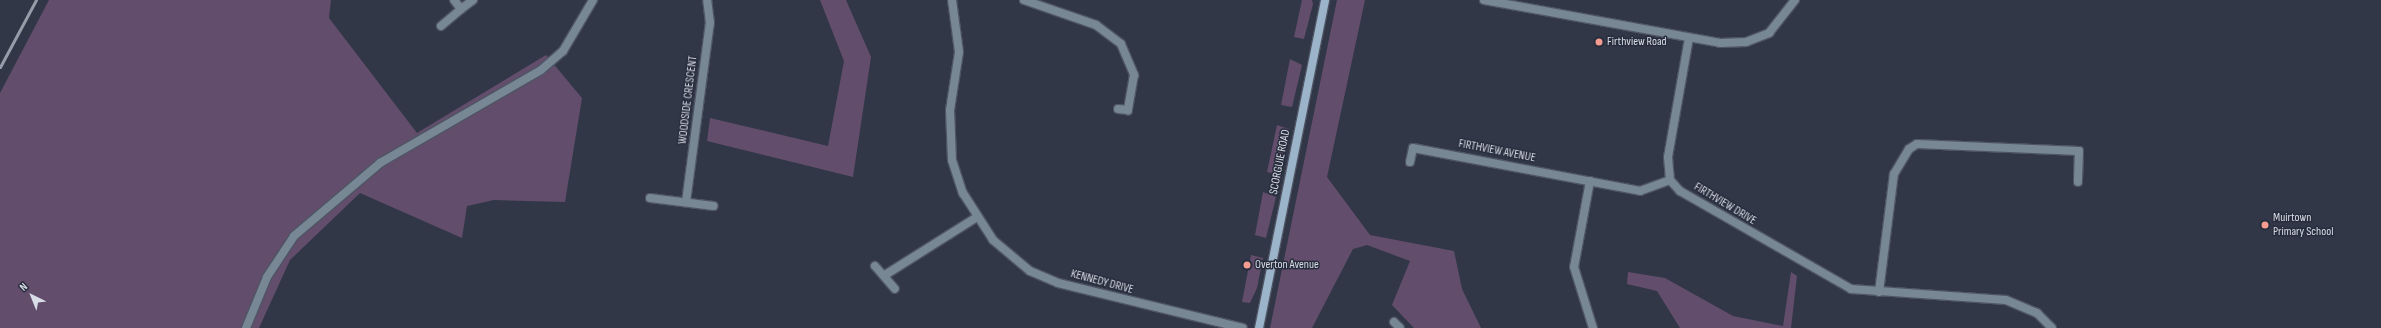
<!DOCTYPE html>
<html>
<head>
<meta charset="utf-8">
<style>
	body { margin:0 }
	#map { position:relative; width:2381px; height:328px; overflow:hidden; background:#313747; font-family:"Sofia Sans Condensed",sans-serif }
	div>[style] { position:absolute }
	.green>* { inset:0; background:#634d6c }
	.roads { filter:drop-shadow(1px 0 #4f5564) drop-shadow(-1px 0 #4f5564) drop-shadow(0 1px #4f5564) drop-shadow(0 -1px #4f5564) }
	.street>* { height:8px; margin:-4px; padding:0 4px; transform-origin:4px; border-radius:4px; background:#778794 }
	.secondary>* { height:8px; margin:-4px; padding:0 4px; transform-origin:4px; border-radius:4px; background:#9bb4c9 }
	.rail>* { height:3px; margin:-1.5px; padding:0 1.5px; transform-origin:1.5px; border-radius:1.5px; background:#969ca8 }
	.dots>* { width:11px; height:11px; translate:-50% -50%; box-sizing:border-box; border:2px solid #272d3c; border-radius:50% }
	span { translate:-50% -50%; white-space:nowrap; text-align:center; line-height:1.15; -webkit-text-stroke:3px #272d3c; paint-order:stroke }
	.poi-label { font-size:12px; color:#d8dde7 }
	.left { translate:0 -50%; text-align:left }
	.street-label { font-size:12px; color:#d8dde7 }
	.north { position:absolute; left:12px; top:276px; width:40px; height:40px; -webkit-text-stroke:3px #272d3c; paint-order:stroke; rotate:317deg; font-size:11px; font-weight:700; line-height:16px; text-align:center; color:#d8dde7 }
	.north::after { content:''; display:block; margin:auto; width:14px; height:18px; background:#d8dde7; clip-path:polygon(50% 0,100% 100%,50% 72%,0 100%) }
</style>
</head>
<body>
<div id="map">
	<div class="green">
		<i style="clip-path:polygon(49px 0,331px 0,329px 18px,417px 133px,546px 55px,582px 98px,565px 202px,494px 200px,467px 206px,462px 238px,360px 193px,290px 260px,259px 328px,0 328px,0 93px)"></i>
		<i style="clip-path:polygon(820px 0,846px 0,871px 57px,853px 177px,707px 141px,710px 118px,828px 146px,844px 61px)"></i>
		<i style="clip-path:polygon(1302px 0,1312px 0,1313px 4px,1304px 39px,1294px 37px)"></i>
		<i style="clip-path:polygon(1337px 0,1365px 0,1327px 177px,1370px 235px,1454px 251px,1462px 289px,1481px 328px,1414px 328px,1392px 305px,1410px 261px,1367px 245px,1353px 249px,1312px 328px,1270px 328px)"></i>
		<i style="clip-path:polygon(1290px 59px,1302px 65px,1292px 107px,1281px 105px)"></i>
		<i style="clip-path:polygon(1277px 125px,1289px 129px,1278px 174px,1267px 172px)"></i>
		<i style="clip-path:polygon(1263px 192px,1276px 197px,1266px 238px,1255px 235px)"></i>
		<i style="clip-path:polygon(1251px 255px,1263px 258px,1257px 288px,1250px 303px,1242px 302px)"></i>
		<i style="clip-path:polygon(1628px 272px,1665px 278px,1733px 316px,1783px 326px,1791px 272px,1797px 276px,1791px 328px,1680px 328px,1657px 291px,1627px 284px)"></i>
	</div>
	<div class="roads">
		<div class="street">
			<i style="left:952px;top:0;width:52px;rotate:82.3deg"></i>
			<i style="left:959px;top:52px;width:59px;rotate:98.8deg"></i>
			<i style="left:950px;top:110px;width:50px;rotate:87.7deg"></i>
			<i style="left:952px;top:160px;width:35px;rotate:72deg"></i>
			<i style="left:963px;top:193px;width:56px;rotate:57.4deg"></i>
			<i style="left:993px;top:240px;width:48px;rotate:40deg"></i>
			<i style="left:1030px;top:271px;width:30px;rotate:23deg"></i>
			<i style="left:1058px;top:283px;width:190px;rotate:13.7deg"></i>
			<i style="left:1024px;top:0;width:76px;rotate:19.1deg"></i>
			<i style="left:1096px;top:25px;width:31px;rotate:37deg"></i>
			<i style="left:1121px;top:44px;width:34px;rotate:67deg"></i>
			<i style="left:1134px;top:75px;width:36px;rotate:100deg"></i>
			<i style="left:1128px;top:110px;width:10px;rotate:-174deg"></i>
			<i style="left:1484px;top:0;width:240px;rotate:10.3deg"></i>
			<i style="left:1720px;top:43px;width:26px;rotate:-2deg"></i>
			<i style="left:1746px;top:42px;width:25px;rotate:-21deg"></i>
			<i style="left:1769px;top:33px;width:42px;rotate:-51.8deg"></i>
			<i style="left:461px;top:9px;width:15px;rotate:-37deg"></i>
			<i style="left:441px;top:26px;width:26px;rotate:-40deg"></i>
			<i style="left:461px;top:9px;width:11px;rotate:-128deg"></i>
			<i style="left:1689px;top:38px;width:121px;rotate:100deg"></i>
			<i style="left:1668px;top:157px;width:23px;rotate:85deg"></i>
			<i style="left:1670px;top:180px;width:15px;rotate:48deg"></i>
			<i style="left:1680px;top:191px;width:197px;rotate:29.8deg"></i>
			<i style="left:1851px;top:289px;width:155px;rotate:4.1deg"></i>
			<i style="left:2006px;top:300px;width:34px;rotate:23deg"></i>
			<i style="left:2037px;top:313px;width:21px;rotate:45deg"></i>
			<i style="left:1410px;top:162px;width:14px;rotate:-78deg"></i>
			<i style="left:1413px;top:148px;width:231px;rotate:10.7deg"></i>
			<i style="left:1640px;top:191px;width:32px;rotate:-20deg"></i>
			<i style="left:1590px;top:181px;width:87px;rotate:100.5deg"></i>
			<i style="left:1574px;top:267px;width:64px;rotate:72.7deg"></i>
			<i style="left:650px;top:198px;width:64px;rotate:7.2deg"></i>
			<i style="left:686px;top:202px;width:181px;rotate:-82.4deg"></i>
			<i style="left:710px;top:23px;width:23px;rotate:-97deg"></i>
			<i style="left:875px;top:266px;width:30px;rotate:49deg"></i>
			<i style="left:885px;top:275px;width:109px;rotate:-32.2deg"></i>
			<i style="left:1879px;top:292px;width:119px;rotate:-82.8deg"></i>
			<i style="left:1894px;top:174px;width:29px;rotate:-59deg"></i>
			<i style="left:1909px;top:149px;width:9px;rotate:-32deg"></i>
			<i style="left:1917px;top:144px;width:162px;rotate:2.5deg"></i>
			<i style="left:2079px;top:151px;width:31px;rotate:92deg"></i>
			<i style="left:1394px;top:322px;width:8px;rotate:45deg"></i>
			<i style="left:246px;top:328px;width:55px;rotate:-67.6deg"></i>
			<i style="left:267px;top:277px;width:49px;rotate:-56.6deg"></i>
			<i style="left:294px;top:236px;width:113px;rotate:-40.3deg"></i>
			<i style="left:380px;top:163px;width:186px;rotate:-30deg"></i>
			<i style="left:541px;top:70px;width:29px;rotate:-41deg"></i>
			<i style="left:563px;top:51px;width:59px;rotate:-59.5deg"></i>
		</div>
		<div class="secondary">
			<i style="left:1259px;top:328px;width:335px;rotate:-78.6deg"></i>
		</div>
	</div>
	<div class="rail">
		<i style="left:0;top:67px;width:76px;rotate:-61.8deg"></i>
	</div>
	<div class="dots">
		<i style="left:1599px;top:42px;background:#f59c90"></i>
		<i style="left:2265px;top:225px;background:#f59c90"></i>
		<i style="left:1247px;top:265px;background:#f59c90"></i>
	</div>
	<div class="poi-label">
		<span class="left" style="left:1607px;top:42px">Firthview Road</span>
		<span class="left" style="left:2273px;top:225px">Muirtown<br>Primary School</span>
		<span class="left" style="left:1255px;top:265px">Overton Avenue</span>
	</div>
	<div class="street-label">
		<span style="left:688px;top:100px;rotate:-83deg">WOODSIDE CRESCENT</span>
		<span style="left:1497px;top:151px;rotate:11deg">FIRTHVIEW AVENUE</span>
		<span style="left:1280px;top:162px;rotate:-79deg">SCORGUIE ROAD</span>
		<span style="left:1725px;top:204px;rotate:31deg">FIRTHVIEW DRIVE</span>
		<span style="left:1102px;top:282px;rotate:15deg">KENNEDY DRIVE</span>
	</div>
	<div class="north">N</div>
</div>
</body>
</html>
